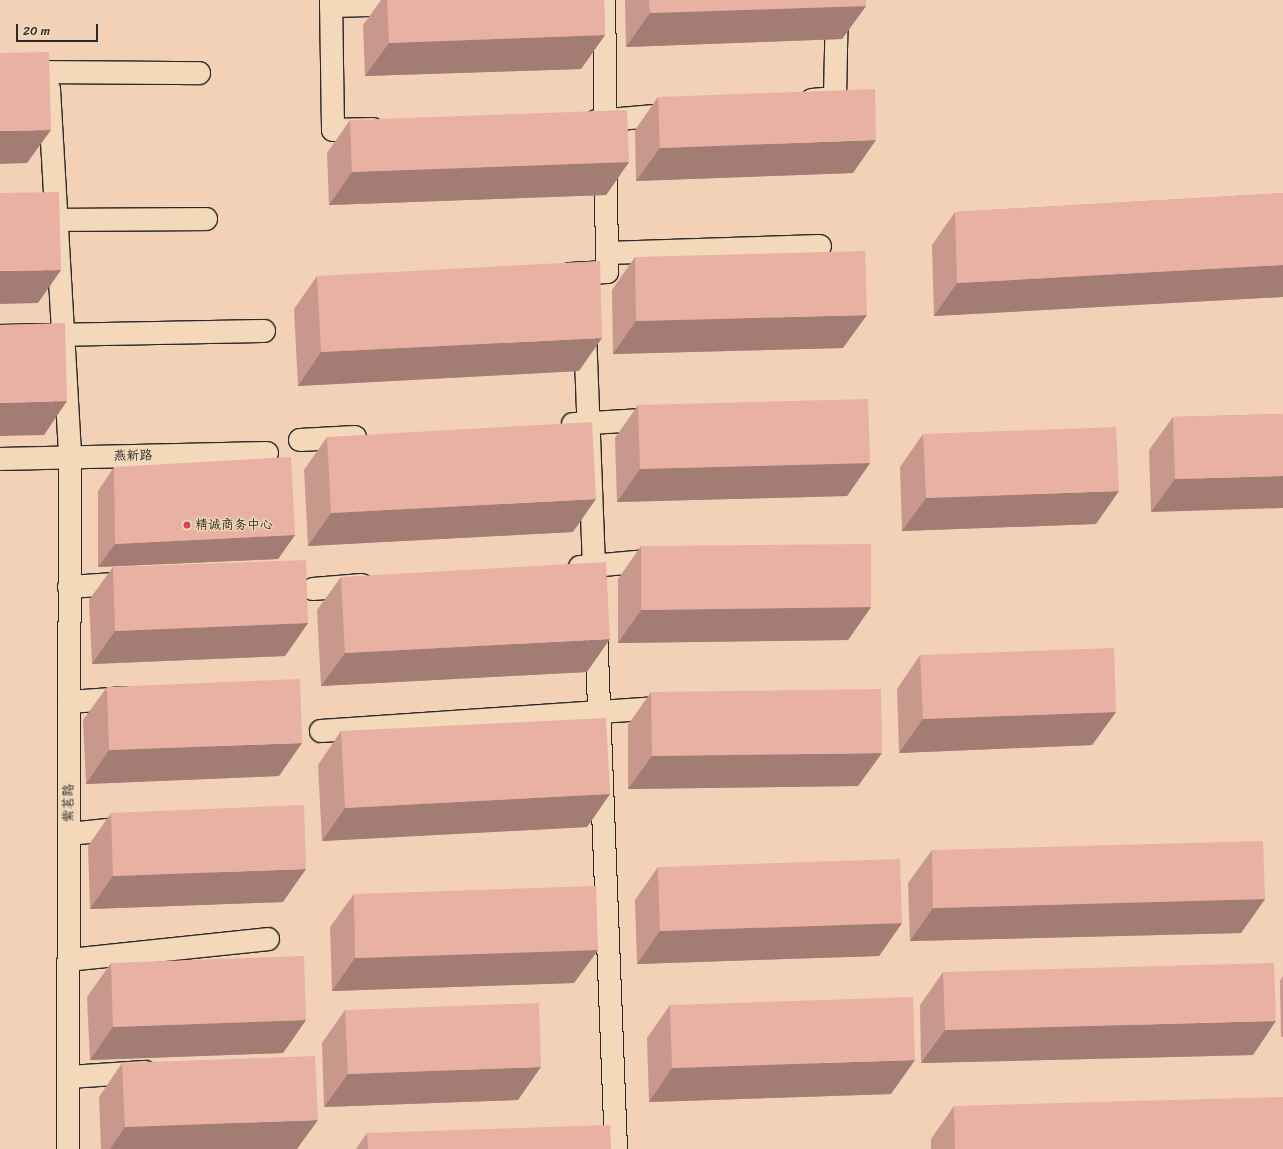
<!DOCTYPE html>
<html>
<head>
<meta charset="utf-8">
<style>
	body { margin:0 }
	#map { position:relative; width:1283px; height:1149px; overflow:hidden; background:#f2d1b6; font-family:Sriracha,"LXGW WenKai TC",sans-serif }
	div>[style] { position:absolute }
	.roads { filter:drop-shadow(1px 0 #2b2b2b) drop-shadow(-1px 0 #2b2b2b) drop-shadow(0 1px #2b2b2b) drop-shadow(0 -1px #2b2b2b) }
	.minor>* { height:22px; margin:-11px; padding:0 11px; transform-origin:11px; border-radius:11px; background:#f3d8ba }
	.wall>* { inset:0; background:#c8988d }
	.shaded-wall>* { inset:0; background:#a37c73 }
	.building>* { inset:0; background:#e9b1a4 }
	.dots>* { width:11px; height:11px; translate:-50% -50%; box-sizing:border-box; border:2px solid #f3d8ba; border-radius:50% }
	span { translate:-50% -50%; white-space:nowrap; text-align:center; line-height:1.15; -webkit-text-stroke:3px #f3d8ba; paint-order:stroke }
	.street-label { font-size:13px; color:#2b2b2b }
	.poi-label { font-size:13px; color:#2b2b2b }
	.left { translate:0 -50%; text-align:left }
	.scale { position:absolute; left:16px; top:24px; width:82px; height:18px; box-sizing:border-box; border:2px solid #2b2b2b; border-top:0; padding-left:5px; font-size:12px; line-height:14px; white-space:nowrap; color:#2b2b2b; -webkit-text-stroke:3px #f3d8ba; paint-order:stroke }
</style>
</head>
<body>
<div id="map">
	<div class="roads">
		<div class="minor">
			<i style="left:331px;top:0;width:130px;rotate:89.1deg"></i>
			<i style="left:333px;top:130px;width:40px;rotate:-1.4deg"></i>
			<i style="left:331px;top:6px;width:77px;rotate:-1.5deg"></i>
			<i style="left:48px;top:72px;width:151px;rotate:0.4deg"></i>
			<i style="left:49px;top:89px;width:370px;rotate:86.7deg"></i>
			<i style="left:70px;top:458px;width:691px;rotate:90.17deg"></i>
			<i style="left:812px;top:100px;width:23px;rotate:-5deg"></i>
			<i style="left:835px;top:98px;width:98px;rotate:-88.8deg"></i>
			<i style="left:597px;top:121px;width:78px;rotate:-5.1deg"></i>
			<i style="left:56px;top:220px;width:150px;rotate:-0.4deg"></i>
			<i style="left:607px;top:267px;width:14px;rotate:-90deg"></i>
			<i style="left:607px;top:253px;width:213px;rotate:-1.9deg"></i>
			<i style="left:570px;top:274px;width:37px;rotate:-3deg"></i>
			<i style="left:607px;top:272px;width:272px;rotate:-90.6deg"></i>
			<i style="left:585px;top:332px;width:262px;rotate:87.8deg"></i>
			<i style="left:0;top:336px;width:264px;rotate:-1.1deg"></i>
			<i style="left:573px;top:424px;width:84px;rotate:-3.4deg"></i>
			<i style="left:300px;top:440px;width:55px;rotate:-3.1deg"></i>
			<i style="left:0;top:459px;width:267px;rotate:-1.3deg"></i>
			<i style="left:580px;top:567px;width:79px;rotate:-5.1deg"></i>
			<i style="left:69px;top:587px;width:61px;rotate:-3.8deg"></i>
			<i style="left:313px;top:589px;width:49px;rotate:-4.7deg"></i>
			<i style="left:596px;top:628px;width:521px;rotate:87.8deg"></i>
			<i style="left:69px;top:702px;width:57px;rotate:-4deg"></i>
			<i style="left:321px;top:731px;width:349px;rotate:-3.9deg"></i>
			<i style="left:69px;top:834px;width:58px;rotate:-5.9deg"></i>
			<i style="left:69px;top:960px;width:200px;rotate:-6deg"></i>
			<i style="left:69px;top:1077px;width:76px;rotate:-3.8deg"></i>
		</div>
	</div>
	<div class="wall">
		<i style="clip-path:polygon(381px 0,604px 0,605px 35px,581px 69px,365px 76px,363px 25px)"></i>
		<i style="clip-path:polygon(625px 0,866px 0,866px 6px,842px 39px,626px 47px)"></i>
		<i style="clip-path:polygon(658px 97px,853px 173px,636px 181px,635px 130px)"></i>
		<i style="clip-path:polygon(350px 120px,629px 162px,606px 195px,329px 205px,327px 153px)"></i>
		<i style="clip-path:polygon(1283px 193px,1283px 297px,934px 316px,932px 245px,955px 212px)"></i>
		<i style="clip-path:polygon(635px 257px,843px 348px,613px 354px,612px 290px)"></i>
		<i style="clip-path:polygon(317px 276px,579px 371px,298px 386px,294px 309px)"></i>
		<i style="clip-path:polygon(638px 405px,870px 463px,847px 496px,617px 502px,615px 438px)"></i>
		<i style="clip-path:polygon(1283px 414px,1151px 512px,1149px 450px,1173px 417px)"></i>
		<i style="clip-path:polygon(923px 434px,1096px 524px,902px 531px,900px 467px)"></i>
		<i style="clip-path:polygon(327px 437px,573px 532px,308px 546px,304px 470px)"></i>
		<i style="clip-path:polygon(114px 467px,295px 535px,278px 559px,98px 567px,98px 491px)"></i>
		<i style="clip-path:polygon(641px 546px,871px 607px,848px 640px,618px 643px,618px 579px)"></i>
		<i style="clip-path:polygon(113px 567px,308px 623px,285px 656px,92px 664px,89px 600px)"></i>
		<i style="clip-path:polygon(341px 577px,587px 672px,321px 686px,317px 610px)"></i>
		<i style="clip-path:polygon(920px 655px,1116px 712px,1092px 745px,899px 753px,897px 689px)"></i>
		<i style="clip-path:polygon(107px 687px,279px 776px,86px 784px,83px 720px)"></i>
		<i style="clip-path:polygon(651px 692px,858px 786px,628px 789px,628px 725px)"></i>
		<i style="clip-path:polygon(341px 731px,610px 794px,587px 827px,322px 841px,318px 765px)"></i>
		<i style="clip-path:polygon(111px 813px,283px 902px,90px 909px,88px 846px)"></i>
		<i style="clip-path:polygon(932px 850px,1265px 899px,1241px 933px,910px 941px,908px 883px)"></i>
		<i style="clip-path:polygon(658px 867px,902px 923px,879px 956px,637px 964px,635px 900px)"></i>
		<i style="clip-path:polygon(354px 894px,598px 950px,574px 983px,332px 991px,330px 927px)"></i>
		<i style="clip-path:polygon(111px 963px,306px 1020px,283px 1053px,90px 1060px,87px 997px)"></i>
		<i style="clip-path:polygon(943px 972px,1253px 1055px,921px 1063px,920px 1005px)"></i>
		<i style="clip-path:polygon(1283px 976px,1283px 1037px,1281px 1037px,1280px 981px)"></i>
		<i style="clip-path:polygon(670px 1005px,891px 1094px,649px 1102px,647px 1038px)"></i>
		<i style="clip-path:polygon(345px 1010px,518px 1100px,324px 1107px,322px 1043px)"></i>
		<i style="clip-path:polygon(122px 1063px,297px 1149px,101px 1149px,99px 1097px)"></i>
		<i style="clip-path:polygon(954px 1106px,1283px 1149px,931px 1149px,931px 1139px)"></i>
		<i style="clip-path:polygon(367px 1133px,611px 1149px,356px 1149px)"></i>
	</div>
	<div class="shaded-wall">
		<i style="clip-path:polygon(866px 6px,842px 39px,626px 47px,650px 13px)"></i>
		<i style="clip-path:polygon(605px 35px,581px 69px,365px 76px,389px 43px)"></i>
		<i style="clip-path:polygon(51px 130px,27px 163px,0 164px,0 131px)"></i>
		<i style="clip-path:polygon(876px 140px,853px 173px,636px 181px,660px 148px)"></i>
		<i style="clip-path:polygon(629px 162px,606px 195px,329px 205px,352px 172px)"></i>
		<i style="clip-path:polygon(1283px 265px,1283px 297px,934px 316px,957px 283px)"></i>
		<i style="clip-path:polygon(61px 270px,38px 303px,0 304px,0 271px)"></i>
		<i style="clip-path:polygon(867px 315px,843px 348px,613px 354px,636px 321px)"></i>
		<i style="clip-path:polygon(602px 338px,579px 371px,298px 386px,321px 352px)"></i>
		<i style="clip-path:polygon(67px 401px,44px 435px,0 436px,0 403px)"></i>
		<i style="clip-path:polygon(870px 463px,847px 496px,617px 502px,640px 469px)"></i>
		<i style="clip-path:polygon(1283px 476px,1283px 508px,1151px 512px,1175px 479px)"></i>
		<i style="clip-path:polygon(1119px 491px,1096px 524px,902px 531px,926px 498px)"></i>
		<i style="clip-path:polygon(596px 499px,573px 532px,308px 546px,331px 513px)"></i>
		<i style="clip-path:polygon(295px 535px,278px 559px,98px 567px,115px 544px)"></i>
		<i style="clip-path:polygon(871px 607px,848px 640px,618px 643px,641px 610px)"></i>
		<i style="clip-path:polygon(308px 623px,285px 656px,92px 664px,115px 631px)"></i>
		<i style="clip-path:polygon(610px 639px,587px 672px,321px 686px,345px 653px)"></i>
		<i style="clip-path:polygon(1116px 712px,1092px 745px,899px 753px,923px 719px)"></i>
		<i style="clip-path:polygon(302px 743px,279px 776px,86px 784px,109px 750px)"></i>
		<i style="clip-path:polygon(882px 753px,858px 786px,628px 789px,652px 756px)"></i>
		<i style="clip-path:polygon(610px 794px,587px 827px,322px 841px,345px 808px)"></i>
		<i style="clip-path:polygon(306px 869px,283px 902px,90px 909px,113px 876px)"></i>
		<i style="clip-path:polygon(1265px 899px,1241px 933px,910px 941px,933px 908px)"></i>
		<i style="clip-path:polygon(902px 923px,879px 956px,637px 964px,660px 931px)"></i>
		<i style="clip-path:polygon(598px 950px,574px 983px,332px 991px,355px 958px)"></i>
		<i style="clip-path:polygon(306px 1020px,283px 1053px,90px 1060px,113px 1027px)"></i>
		<i style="clip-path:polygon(1276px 1021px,1253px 1055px,921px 1063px,945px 1030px)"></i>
		<i style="clip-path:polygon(915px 1060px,891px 1094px,649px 1102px,672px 1068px)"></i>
		<i style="clip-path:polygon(541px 1067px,518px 1100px,324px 1107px,348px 1074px)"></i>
		<i style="clip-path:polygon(318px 1120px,297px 1149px,110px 1149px,125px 1127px)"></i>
	</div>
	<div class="building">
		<i style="clip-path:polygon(387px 0,604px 0,605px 35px,389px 43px)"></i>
		<i style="clip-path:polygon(649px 0,866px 0,866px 6px,650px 13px)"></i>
		<i style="clip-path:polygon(49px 52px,51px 130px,0 131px,0 53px)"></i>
		<i style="clip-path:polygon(875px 89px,876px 140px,660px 148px,658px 97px)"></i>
		<i style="clip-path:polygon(627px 110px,629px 162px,352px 172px,350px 120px)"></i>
		<i style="clip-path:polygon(59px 192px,61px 270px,0 271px,0 193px)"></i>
		<i style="clip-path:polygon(1283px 193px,1283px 265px,957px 283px,955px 212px)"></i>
		<i style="clip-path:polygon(865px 251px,867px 315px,636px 321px,635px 257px)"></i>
		<i style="clip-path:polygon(600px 261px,602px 338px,321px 352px,317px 276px)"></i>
		<i style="clip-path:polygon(65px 323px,67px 401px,0 403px,0 325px)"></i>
		<i style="clip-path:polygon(868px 399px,870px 463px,640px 469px,638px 405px)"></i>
		<i style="clip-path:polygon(1283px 414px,1283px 476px,1175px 479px,1173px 417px)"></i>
		<i style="clip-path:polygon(592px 422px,596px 499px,331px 513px,327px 437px)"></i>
		<i style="clip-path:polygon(1116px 427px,1119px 491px,926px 498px,923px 434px)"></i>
		<i style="clip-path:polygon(291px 457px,295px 535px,115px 544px,114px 467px)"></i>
		<i style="clip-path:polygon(871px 544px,871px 607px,641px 610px,641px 546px)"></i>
		<i style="clip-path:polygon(306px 560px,308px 623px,115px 631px,113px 567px)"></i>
		<i style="clip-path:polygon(606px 562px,610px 639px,345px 653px,341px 577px)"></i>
		<i style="clip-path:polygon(1114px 648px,1116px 712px,923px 719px,920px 655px)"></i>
		<i style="clip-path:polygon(300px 679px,302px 743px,109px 750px,107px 687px)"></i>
		<i style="clip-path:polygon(881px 689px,882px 753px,652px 756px,651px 692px)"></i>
		<i style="clip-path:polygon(606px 718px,610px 794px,345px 808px,341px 731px)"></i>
		<i style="clip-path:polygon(304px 805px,306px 869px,113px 876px,111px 813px)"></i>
		<i style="clip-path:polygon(1263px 841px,1265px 899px,933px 908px,932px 850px)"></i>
		<i style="clip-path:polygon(900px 859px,902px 923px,660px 931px,658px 867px)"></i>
		<i style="clip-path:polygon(596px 886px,598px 950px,355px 958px,354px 894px)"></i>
		<i style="clip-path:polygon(304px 956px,306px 1020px,113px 1027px,111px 963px)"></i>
		<i style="clip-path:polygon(1274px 963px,1276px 1021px,945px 1030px,943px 972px)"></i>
		<i style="clip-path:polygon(913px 997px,915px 1060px,672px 1068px,670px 1005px)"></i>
		<i style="clip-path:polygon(539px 1003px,541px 1067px,348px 1074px,345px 1010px)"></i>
		<i style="clip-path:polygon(315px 1056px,318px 1120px,125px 1127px,122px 1063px)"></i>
		<i style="clip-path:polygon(1283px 1097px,1283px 1149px,955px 1149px,954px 1106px)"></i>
		<i style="clip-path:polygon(610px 1125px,611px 1149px,368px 1149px,367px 1133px)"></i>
	</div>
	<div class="dots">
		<i style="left:187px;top:525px;background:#d1495b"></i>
	</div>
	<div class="street-label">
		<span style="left:133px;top:456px;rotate:-1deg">燕新路</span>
		<span style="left:69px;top:803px;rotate:-90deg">紫茗路</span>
	</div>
	<div class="poi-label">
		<span class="left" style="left:195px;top:525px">精诚商务中心</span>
	</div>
	<div class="scale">20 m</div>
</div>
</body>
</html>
